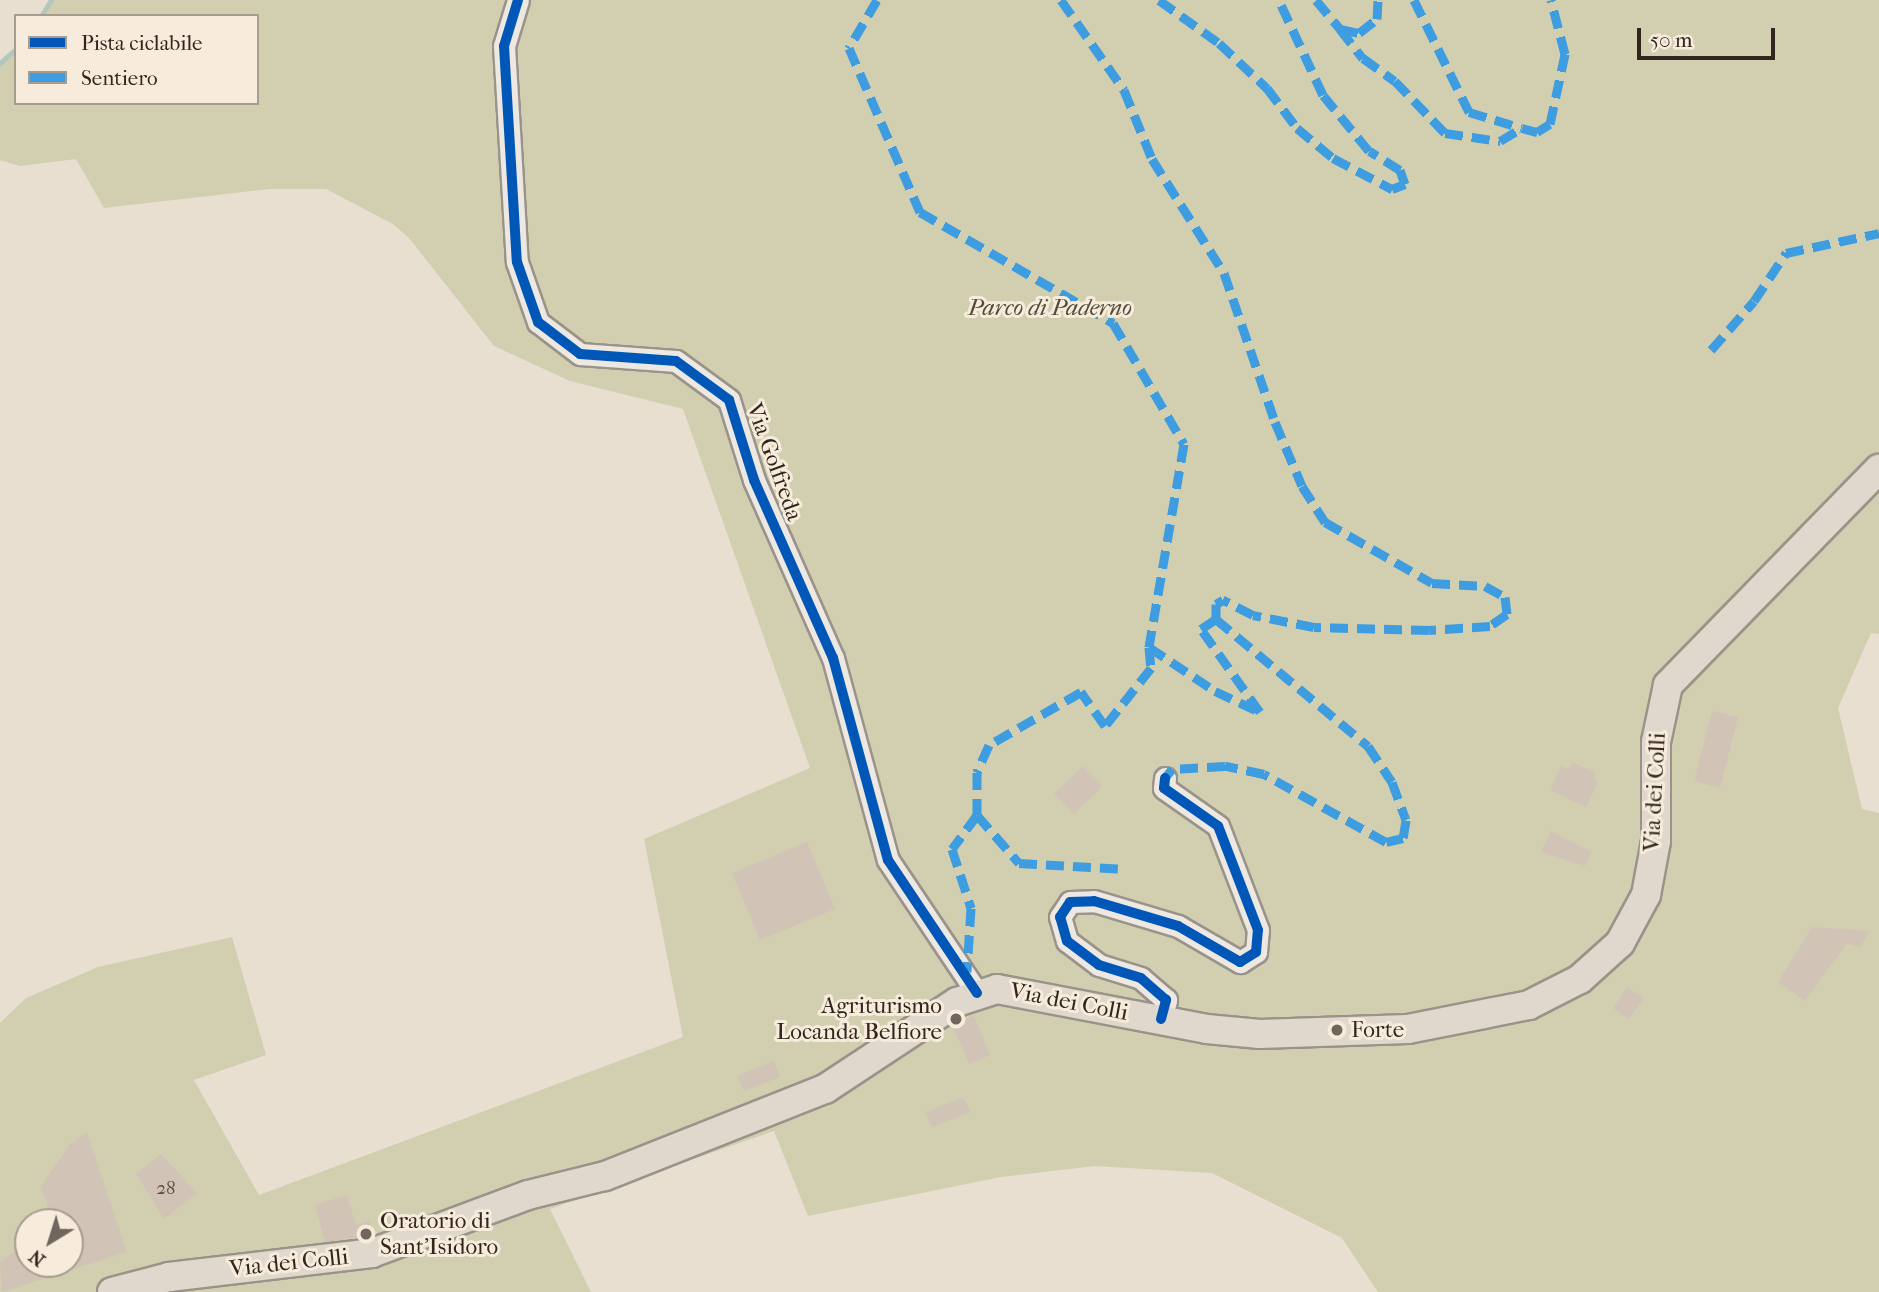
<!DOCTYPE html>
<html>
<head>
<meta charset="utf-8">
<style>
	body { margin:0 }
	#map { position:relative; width:1879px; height:1292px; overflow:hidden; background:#e8dfd1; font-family:"IM FELL French Canon",serif }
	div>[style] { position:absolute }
	.green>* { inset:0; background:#d1cfaf }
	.stream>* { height:5px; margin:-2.5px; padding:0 2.5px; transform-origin:2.5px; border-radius:2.5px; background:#b2c8be }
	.building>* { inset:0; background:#d1c4b7 }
	.roads { filter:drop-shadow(2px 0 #99938a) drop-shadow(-2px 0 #99938a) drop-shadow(0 2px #99938a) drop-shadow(0 -2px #99938a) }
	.minor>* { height:21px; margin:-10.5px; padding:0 10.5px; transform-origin:10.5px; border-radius:10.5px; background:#ede8e1 }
	.major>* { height:28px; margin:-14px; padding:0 14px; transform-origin:14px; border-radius:14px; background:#e0d8cc }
	.quiet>* { height:9px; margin-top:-4.5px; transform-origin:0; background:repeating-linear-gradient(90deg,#3e9ce0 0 18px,transparent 0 27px) }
	.cycleway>* { height:10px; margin:-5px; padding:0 5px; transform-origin:5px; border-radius:5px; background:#0057b8 }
	.dots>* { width:19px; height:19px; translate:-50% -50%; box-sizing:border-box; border:4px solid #f7ecdb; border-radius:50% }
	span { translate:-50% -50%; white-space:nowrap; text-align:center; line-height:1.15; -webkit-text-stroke:6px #f7ecdb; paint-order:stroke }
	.number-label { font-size:19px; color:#594d44 }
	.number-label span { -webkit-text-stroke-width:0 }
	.park-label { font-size:23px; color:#544c3b; font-style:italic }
	.street-label { font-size:23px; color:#31251e }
	.poi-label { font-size:23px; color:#31251e }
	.right { translate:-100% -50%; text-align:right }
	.left { translate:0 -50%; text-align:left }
	.legend { position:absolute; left:14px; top:14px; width:245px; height:91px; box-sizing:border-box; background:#f7ecdb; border:2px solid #a89c8f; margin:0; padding:9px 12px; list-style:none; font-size:21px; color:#31251e }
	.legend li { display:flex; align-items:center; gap:14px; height:35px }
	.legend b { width:35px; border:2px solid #a89c8f }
	.north { position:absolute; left:14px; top:1208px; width:70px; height:70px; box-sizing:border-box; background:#f7ecdb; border:2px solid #a89c8f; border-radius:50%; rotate:218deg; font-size:19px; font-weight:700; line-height:28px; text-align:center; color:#31251e }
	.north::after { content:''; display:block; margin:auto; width:24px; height:32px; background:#71665d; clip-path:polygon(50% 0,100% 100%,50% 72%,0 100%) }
	.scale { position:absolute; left:1637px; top:28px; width:138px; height:32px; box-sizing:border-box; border:4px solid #31251e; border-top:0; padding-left:9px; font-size:21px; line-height:24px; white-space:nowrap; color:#31251e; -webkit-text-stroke:5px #f7ecdb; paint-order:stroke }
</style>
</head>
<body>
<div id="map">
	<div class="green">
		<i style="clip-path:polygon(evenodd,52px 0,1879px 0,1879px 634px,1871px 633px,1838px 708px,1862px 809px,1879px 813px,1879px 1292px,1378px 1292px,1342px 1238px,1212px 1173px,1095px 1166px,1001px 1177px,808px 1216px,774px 1131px,550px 1209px,591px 1292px,0 1292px,0 1023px,26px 998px,98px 967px,232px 937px,266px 1055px,194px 1080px,259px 1195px,683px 1037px,644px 839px,810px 768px,683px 409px,570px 381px,494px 346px,409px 238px,393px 224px,326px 189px,270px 189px,104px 208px,76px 159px,20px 166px,0 160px,0 63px,16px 46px,16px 103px,257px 103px,257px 16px,41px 16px,52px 0,28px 1222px,70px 1222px,70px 1264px,28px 1264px,28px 1222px)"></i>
	</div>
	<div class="stream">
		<i style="left:41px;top:16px;width:19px;rotate:-58deg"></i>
		<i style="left:0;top:63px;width:21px;rotate:-41deg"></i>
	</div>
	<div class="building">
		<i style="clip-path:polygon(1712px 711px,1738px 717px,1720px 788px,1694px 781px)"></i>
		<i style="clip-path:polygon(1573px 762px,1596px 773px,1593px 779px,1598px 782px,1586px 807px,1550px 790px,1561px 766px,1569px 769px)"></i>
		<i style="clip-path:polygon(1083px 766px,1103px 786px,1074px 814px,1054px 794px)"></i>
		<i style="clip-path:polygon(1551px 831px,1592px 852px,1585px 866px,1541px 852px)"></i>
		<i style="clip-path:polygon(807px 842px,835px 909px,760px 940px,732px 873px)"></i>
		<i style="clip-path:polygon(1812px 927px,1870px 931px,1860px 947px,1846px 944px,1805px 1001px,1778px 982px)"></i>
		<i style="clip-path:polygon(1627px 987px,1644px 998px,1629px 1019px,1613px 1008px)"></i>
		<i style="clip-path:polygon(974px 1016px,990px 1055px,969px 1064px,952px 1025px)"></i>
		<i style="clip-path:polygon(774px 1061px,780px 1077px,744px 1091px,737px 1076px)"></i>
		<i style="clip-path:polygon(963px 1098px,971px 1112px,932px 1127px,925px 1112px)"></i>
		<i style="clip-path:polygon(87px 1132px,127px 1252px,2px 1292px,0 1262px,28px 1243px,28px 1264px,70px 1264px,70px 1222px,53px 1222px,41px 1186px,70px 1144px)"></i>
		<i style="clip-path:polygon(161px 1154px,197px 1193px,164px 1219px,136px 1174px)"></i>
		<i style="clip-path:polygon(347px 1195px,356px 1225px,369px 1221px,373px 1235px,325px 1242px,315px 1205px)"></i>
	</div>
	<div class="roads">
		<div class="minor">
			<i style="left:518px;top:0;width:48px;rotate:106.9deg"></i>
			<i style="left:504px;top:46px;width:216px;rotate:86.6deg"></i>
			<i style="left:517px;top:262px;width:64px;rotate:70.7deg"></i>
			<i style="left:538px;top:322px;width:53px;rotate:37.3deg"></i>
			<i style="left:580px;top:354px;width:96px;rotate:4.2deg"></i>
			<i style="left:676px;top:361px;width:66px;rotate:36.3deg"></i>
			<i style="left:729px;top:400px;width:84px;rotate:72.6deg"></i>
			<i style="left:754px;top:480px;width:195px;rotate:66.1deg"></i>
			<i style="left:833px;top:658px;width:209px;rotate:74.8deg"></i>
			<i style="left:888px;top:860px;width:160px;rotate:56.2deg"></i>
			<i style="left:1161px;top:1019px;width:20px;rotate:-75deg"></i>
			<i style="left:1166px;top:1000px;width:33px;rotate:-139deg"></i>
			<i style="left:1141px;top:978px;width:44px;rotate:-162.8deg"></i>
			<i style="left:1099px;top:965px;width:40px;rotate:-143deg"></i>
			<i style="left:1067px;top:941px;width:25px;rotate:-106deg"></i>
			<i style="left:1060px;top:917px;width:18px;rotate:-56deg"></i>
			<i style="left:1070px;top:902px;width:24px;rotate:-2deg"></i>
			<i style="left:1094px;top:901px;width:88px;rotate:16.6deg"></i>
			<i style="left:1178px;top:926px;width:72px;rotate:30.1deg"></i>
			<i style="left:1240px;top:962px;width:19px;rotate:-32deg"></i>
			<i style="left:1256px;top:952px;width:22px;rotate:-85deg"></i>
			<i style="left:1258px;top:930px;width:111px;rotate:-111deg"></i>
			<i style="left:1218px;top:826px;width:66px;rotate:-144.9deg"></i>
			<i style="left:1164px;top:788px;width:10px;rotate:-84deg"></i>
		</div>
		<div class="major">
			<i style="left:112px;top:1292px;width:59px;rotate:-14.7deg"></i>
			<i style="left:169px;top:1277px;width:204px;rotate:-6.7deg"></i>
			<i style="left:372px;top:1253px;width:166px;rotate:-20.4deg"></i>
			<i style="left:528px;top:1195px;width:79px;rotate:-13.9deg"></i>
			<i style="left:605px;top:1176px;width:237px;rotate:-21.6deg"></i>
			<i style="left:825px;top:1089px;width:158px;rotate:-33.4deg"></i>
			<i style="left:957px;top:1002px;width:42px;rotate:-18deg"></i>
			<i style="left:997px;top:989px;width:214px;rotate:10.8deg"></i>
			<i style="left:1207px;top:1029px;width:53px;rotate:5.4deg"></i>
			<i style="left:1260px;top:1034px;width:148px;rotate:-1.9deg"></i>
			<i style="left:1408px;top:1029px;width:123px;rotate:-11.2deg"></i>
			<i style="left:1529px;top:1005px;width:57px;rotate:-27deg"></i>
			<i style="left:1580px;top:979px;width:54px;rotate:-42deg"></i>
			<i style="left:1620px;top:943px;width:55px;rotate:-61.6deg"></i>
			<i style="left:1646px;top:895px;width:55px;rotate:-79.5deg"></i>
			<i style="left:1656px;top:841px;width:99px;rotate:-90deg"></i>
			<i style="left:1656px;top:742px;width:58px;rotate:-78.1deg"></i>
			<i style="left:1668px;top:685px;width:302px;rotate:-45.7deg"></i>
		</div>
	</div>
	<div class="quiet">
		<i style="left:877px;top:0;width:56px;rotate:120.3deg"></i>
		<i style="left:849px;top:48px;width:179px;rotate:66.6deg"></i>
		<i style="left:920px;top:212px;width:223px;rotate:29.9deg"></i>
		<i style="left:1113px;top:323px;width:140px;rotate:59.6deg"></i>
		<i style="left:1184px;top:444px;width:206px;rotate:99.8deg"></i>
		<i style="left:1149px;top:647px;width:21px;rotate:85deg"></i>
		<i style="left:1151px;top:668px;width:74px;rotate:128.4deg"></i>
		<i style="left:1105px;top:726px;width:42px;rotate:-125.2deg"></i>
		<i style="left:1081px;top:692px;width:106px;rotate:150.1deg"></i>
		<i style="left:989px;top:745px;width:30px;rotate:114deg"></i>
		<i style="left:977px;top:772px;width:43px;rotate:90deg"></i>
		<i style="left:977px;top:815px;width:42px;rotate:126.3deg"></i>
		<i style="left:952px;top:849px;width:62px;rotate:72.1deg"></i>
		<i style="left:971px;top:908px;width:64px;rotate:93.6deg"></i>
		<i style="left:1061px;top:0;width:110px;rotate:55deg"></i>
		<i style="left:1124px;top:90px;width:74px;rotate:67.9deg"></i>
		<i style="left:1152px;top:159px;width:135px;rotate:57.7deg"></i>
		<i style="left:1224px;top:273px;width:157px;rotate:71.1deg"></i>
		<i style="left:1275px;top:422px;width:69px;rotate:67.1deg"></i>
		<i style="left:1302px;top:486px;width:43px;rotate:57.4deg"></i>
		<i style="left:1325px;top:522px;width:123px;rotate:29.7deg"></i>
		<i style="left:1432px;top:583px;width:53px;rotate:3.2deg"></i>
		<i style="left:1485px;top:586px;width:23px;rotate:29deg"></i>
		<i style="left:1505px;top:597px;width:17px;rotate:83deg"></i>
		<i style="left:1507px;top:614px;width:21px;rotate:145deg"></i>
		<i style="left:1490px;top:626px;width:61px;rotate:176.2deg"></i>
		<i style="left:1429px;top:630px;width:115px;rotate:-178.5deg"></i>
		<i style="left:1314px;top:627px;width:62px;rotate:-168.9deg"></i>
		<i style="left:1253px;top:615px;width:34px;rotate:-153deg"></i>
		<i style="left:1223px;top:600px;width:8px;rotate:150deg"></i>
		<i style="left:1216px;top:604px;width:15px;rotate:90deg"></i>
		<i style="left:1216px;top:619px;width:198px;rotate:39.9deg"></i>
		<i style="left:1368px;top:746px;width:43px;rotate:56.3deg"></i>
		<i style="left:1392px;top:782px;width:40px;rotate:69.8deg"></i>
		<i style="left:1406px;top:820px;width:18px;rotate:99deg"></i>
		<i style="left:1403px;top:838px;width:17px;rotate:167deg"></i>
		<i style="left:1386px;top:842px;width:140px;rotate:-150.9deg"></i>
		<i style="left:1264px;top:774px;width:40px;rotate:-168deg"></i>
		<i style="left:1225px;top:766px;width:53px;rotate:176.8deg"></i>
		<i style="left:1172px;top:769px;width:11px;rotate:128deg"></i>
		<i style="left:1159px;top:0;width:74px;rotate:35.6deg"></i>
		<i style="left:1219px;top:43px;width:66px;rotate:43.2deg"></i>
		<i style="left:1267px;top:88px;width:50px;rotate:53.1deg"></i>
		<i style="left:1297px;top:128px;width:47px;rotate:39.8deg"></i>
		<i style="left:1333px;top:158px;width:67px;rotate:27.7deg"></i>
		<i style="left:1392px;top:189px;width:14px;rotate:-21deg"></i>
		<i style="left:1405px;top:184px;width:15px;rotate:-110deg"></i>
		<i style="left:1400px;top:170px;width:36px;rotate:-148deg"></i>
		<i style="left:1369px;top:151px;width:72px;rotate:-129.4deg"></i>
		<i style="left:1323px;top:95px;width:105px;rotate:-114.9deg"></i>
		<i style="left:1316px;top:0;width:38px;rotate:50deg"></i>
		<i style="left:1340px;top:29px;width:19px;rotate:12deg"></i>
		<i style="left:1359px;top:33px;width:23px;rotate:-38deg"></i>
		<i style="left:1377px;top:19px;width:19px;rotate:-87deg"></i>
		<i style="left:1414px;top:0;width:125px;rotate:63.8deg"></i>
		<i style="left:1469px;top:112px;width:55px;rotate:16.8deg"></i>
		<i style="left:1340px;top:29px;width:37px;rotate:52deg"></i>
		<i style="left:1363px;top:58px;width:39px;rotate:36deg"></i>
		<i style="left:1395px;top:81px;width:72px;rotate:46.1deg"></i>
		<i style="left:1445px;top:133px;width:56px;rotate:8.3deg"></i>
		<i style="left:1500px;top:141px;width:26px;rotate:-31deg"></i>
		<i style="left:1522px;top:128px;width:16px;rotate:15deg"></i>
		<i style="left:1537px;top:132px;width:15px;rotate:-32deg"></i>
		<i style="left:1550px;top:124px;width:72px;rotate:-77.9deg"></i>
		<i style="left:1565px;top:54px;width:56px;rotate:-104.5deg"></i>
		<i style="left:1711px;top:350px;width:65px;rotate:-48.7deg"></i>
		<i style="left:1754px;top:301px;width:58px;rotate:-56.3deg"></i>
		<i style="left:1786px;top:253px;width:95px;rotate:-12.1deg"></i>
		<i style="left:1149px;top:647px;width:79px;rotate:33.7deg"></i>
		<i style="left:1215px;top:691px;width:50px;rotate:25deg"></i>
		<i style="left:1260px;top:712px;width:102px;rotate:-125.4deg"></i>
		<i style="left:1201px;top:629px;width:18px;rotate:-34deg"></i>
		<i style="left:977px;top:815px;width:64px;rotate:48.8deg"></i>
		<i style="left:1019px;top:863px;width:107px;rotate:3.2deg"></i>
	</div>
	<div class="cycleway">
		<i style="left:518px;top:0;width:48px;rotate:106.9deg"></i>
		<i style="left:504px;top:46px;width:216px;rotate:86.6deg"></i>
		<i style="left:517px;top:262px;width:64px;rotate:70.7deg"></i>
		<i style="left:538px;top:322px;width:53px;rotate:37.3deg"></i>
		<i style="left:580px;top:354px;width:96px;rotate:4.2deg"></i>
		<i style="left:676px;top:361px;width:66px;rotate:36.3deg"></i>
		<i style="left:729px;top:400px;width:84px;rotate:72.6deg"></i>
		<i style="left:754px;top:480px;width:195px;rotate:66.1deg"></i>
		<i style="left:833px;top:658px;width:209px;rotate:74.8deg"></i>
		<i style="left:888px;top:860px;width:160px;rotate:56.2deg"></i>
		<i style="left:1161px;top:1019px;width:20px;rotate:-75deg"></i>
		<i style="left:1166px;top:1000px;width:33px;rotate:-139deg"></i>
		<i style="left:1141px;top:978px;width:44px;rotate:-162.8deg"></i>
		<i style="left:1099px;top:965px;width:40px;rotate:-143deg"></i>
		<i style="left:1067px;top:941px;width:25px;rotate:-106deg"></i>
		<i style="left:1060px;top:917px;width:18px;rotate:-56deg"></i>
		<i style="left:1070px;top:902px;width:24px;rotate:-2deg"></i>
		<i style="left:1094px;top:901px;width:88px;rotate:16.6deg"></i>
		<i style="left:1178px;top:926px;width:72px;rotate:30.1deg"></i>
		<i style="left:1240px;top:962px;width:19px;rotate:-32deg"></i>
		<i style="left:1256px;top:952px;width:22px;rotate:-85deg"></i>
		<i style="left:1258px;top:930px;width:111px;rotate:-111deg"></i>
		<i style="left:1218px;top:826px;width:66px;rotate:-144.9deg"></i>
		<i style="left:1164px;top:788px;width:10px;rotate:-84deg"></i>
	</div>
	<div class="dots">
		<i style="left:956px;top:1019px;background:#71665d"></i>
		<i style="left:1337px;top:1030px;background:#71665d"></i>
		<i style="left:366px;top:1234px;background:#71665d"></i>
	</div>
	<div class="number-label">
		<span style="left:166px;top:1189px">28</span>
	</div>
	<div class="park-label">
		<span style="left:1050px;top:308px">Parco di Paderno</span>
	</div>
	<div class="street-label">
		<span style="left:774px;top:462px;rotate:70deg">Via Golfreda</span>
		<span style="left:1655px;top:792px;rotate:-87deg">Via dei Colli</span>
		<span style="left:1069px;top:1002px;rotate:11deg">Via dei Colli</span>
		<span style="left:289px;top:1263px;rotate:-6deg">Via dei Colli</span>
	</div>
	<div class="poi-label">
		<span class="right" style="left:942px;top:1019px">Agriturismo<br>Locanda Belfiore</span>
		<span class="left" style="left:1351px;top:1030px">Forte</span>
		<span class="left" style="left:380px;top:1234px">Oratorio di<br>Sant'Isidoro</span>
	</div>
	<ul class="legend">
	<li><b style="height:9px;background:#0057b8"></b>Pista ciclabile</li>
	<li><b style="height:9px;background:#3e9ce0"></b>Sentiero</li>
	</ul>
	<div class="north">N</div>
	<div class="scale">50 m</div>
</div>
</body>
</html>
